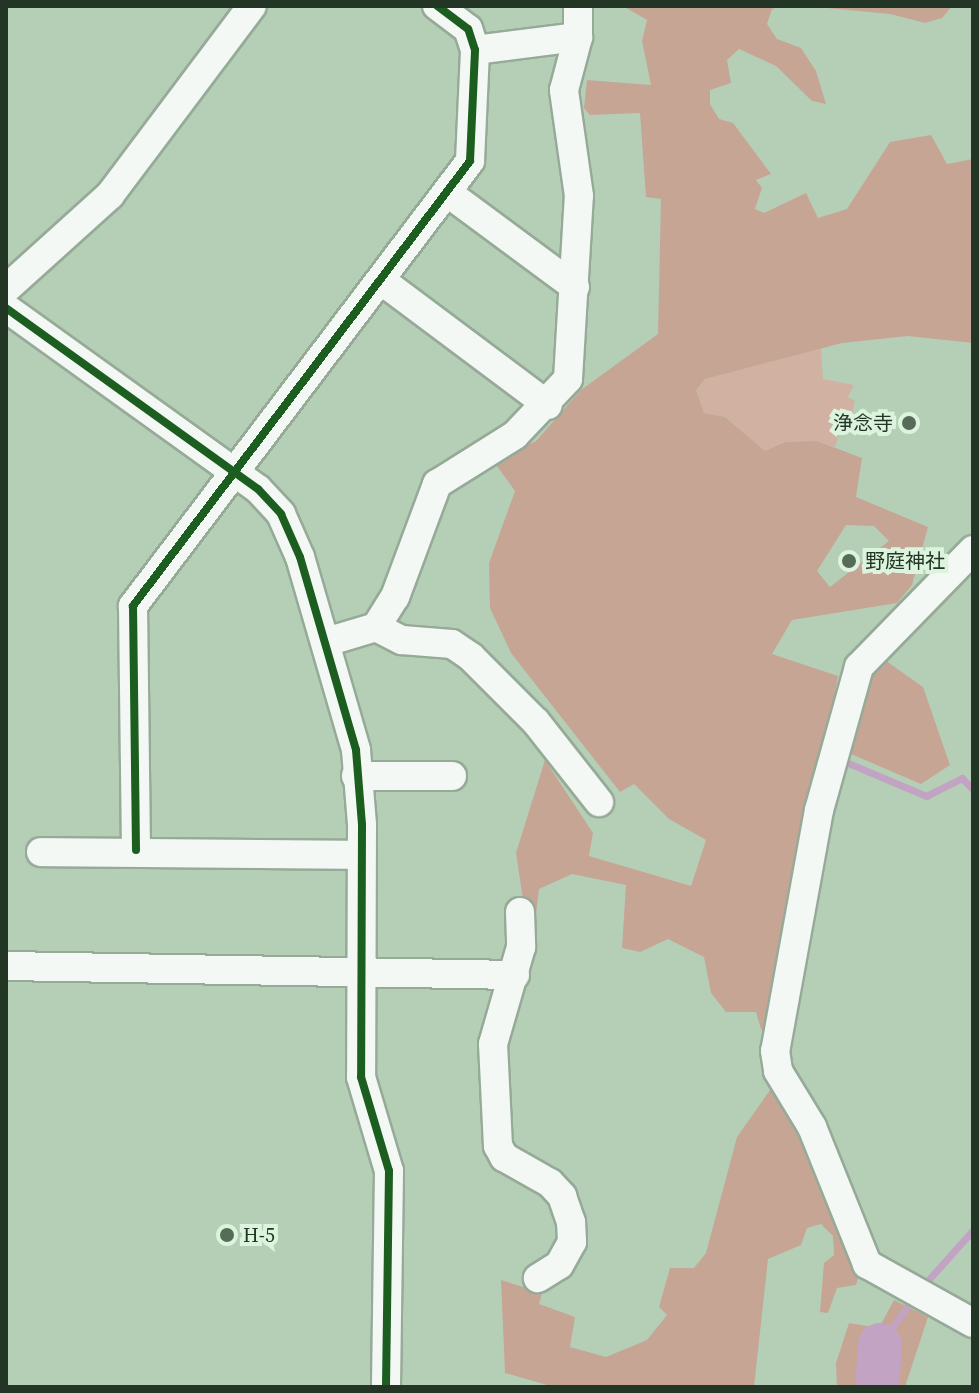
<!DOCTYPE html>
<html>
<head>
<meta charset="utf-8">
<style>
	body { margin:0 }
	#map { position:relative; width:979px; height:1393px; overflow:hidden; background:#b5cfb7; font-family:"Source Serif 4","Noto Sans JP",serif }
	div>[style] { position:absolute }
	.green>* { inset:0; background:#d1b2a2 }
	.forest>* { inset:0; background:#c6a595 }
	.stream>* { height:7px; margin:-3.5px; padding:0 3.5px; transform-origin:3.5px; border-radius:3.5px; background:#c3a3c3 }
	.river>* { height:44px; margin:-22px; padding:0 22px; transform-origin:22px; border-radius:22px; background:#c3a3c3 }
	.roads { filter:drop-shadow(2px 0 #96aa98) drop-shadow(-2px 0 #96aa98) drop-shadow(0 2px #96aa98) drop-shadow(0 -2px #96aa98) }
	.minor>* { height:28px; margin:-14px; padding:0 14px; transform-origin:14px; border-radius:14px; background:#f4f8f4 }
	.cycleway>* { height:8px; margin:-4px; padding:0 4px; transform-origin:4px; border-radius:4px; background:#1b5e20 }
	.dots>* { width:22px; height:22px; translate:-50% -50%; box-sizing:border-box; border:4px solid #dcf4de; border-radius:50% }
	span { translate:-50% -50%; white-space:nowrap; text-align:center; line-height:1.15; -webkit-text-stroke:8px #dcf4de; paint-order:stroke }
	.poi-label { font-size:20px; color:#233625 }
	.right { translate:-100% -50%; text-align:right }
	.left { translate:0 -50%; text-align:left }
	.frame { position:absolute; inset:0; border:8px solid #233625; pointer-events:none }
</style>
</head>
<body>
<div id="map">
	<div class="green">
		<i style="clip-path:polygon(821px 348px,823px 379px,854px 385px,848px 397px,855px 401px,849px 427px,842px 427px,835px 447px,817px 441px,785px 442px,765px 451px,725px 417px,704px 413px,698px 403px,696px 390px,705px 379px)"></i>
	</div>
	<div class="forest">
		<i style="clip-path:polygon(evenodd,623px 6px,781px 6px,772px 9px,767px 24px,777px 39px,801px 48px,816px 71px,826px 104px,812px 101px,776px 66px,739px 49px,727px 60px,731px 83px,710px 90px,710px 104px,719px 119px,733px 123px,771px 174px,756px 180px,762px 188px,755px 209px,764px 213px,806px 193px,818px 218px,847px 209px,890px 142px,931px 135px,947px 164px,973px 159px,973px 343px,908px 336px,842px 343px,705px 379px,696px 390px,704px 413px,725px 417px,765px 451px,785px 442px,817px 441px,862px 458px,856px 497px,928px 527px,912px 585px,897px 603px,792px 620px,772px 654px,838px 676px,771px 1036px,761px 1029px,756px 1012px,726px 1012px,711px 993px,704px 957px,668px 939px,640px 952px,622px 948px,626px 885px,572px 874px,539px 889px,536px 915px,525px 913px,516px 853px,545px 760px,593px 833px,589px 856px,691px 886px,706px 840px,669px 819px,634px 784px,620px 792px,511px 653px,490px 608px,489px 563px,515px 491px,494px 462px,536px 441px,581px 390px,658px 334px,661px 199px,646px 197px,640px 113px,590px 115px,584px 108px,587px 80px,651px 85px,642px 41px,647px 20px,623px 6px,846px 525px,874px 526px,889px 541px,830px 587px,817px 571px,846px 525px)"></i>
		<i style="clip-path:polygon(807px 6px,952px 6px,942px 18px,925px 23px,890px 14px)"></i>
		<i style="clip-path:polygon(879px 656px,923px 687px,950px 765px,921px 784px,844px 751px,867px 674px)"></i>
		<i style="clip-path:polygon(775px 1083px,814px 1153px,859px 1275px,856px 1285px,837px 1288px,828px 1313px,820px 1312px,824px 1263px,834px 1255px,833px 1236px,821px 1224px,807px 1228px,801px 1245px,768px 1259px,754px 1387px,554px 1387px,505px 1373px,501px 1280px,542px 1293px,539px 1304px,575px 1317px,570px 1347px,606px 1357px,647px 1340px,667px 1315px,659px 1307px,670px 1268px,694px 1268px,706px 1253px,737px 1137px)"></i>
		<i style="clip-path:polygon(894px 1300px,928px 1317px,905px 1387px,837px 1387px,836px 1363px,849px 1323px,879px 1328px)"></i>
	</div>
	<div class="stream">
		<i style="left:848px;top:763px;width:85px;rotate:22.9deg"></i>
		<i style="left:926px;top:796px;width:40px;rotate:-26.6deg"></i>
		<i style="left:962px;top:778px;width:16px;rotate:47deg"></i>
		<i style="left:921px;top:1288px;width:78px;rotate:-48.1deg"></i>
		<i style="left:880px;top:1345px;width:57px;rotate:-54.9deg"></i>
	</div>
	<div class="river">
		<i style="left:877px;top:1387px;width:42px;rotate:-85.9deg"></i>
	</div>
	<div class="roads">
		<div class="minor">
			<i style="left:475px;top:50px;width:104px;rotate:-7.2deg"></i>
			<i style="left:448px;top:193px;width:158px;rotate:36.5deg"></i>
			<i style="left:382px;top:281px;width:207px;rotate:36.8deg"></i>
			<i style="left:6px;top:289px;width:140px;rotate:-42.1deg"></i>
			<i style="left:110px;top:195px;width:236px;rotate:-53.1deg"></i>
			<i style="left:6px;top:308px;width:310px;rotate:35.7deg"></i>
			<i style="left:258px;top:489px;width:34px;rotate:47deg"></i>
			<i style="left:281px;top:514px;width:47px;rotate:66.2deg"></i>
			<i style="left:300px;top:557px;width:201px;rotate:73.8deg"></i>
			<i style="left:356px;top:750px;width:75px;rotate:85.4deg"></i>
			<i style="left:362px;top:825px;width:252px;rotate:90.2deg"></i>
			<i style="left:361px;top:1077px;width:98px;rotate:73.4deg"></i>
			<i style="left:389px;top:1171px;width:216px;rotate:90.8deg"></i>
			<i style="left:973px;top:550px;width:163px;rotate:134.3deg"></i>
			<i style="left:859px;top:667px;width:148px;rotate:105.6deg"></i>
			<i style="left:819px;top:810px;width:245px;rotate:100.3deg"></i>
			<i style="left:775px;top:1051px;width:20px;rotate:81deg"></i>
			<i style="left:778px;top:1071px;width:66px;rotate:58.7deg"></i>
			<i style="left:812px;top:1127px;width:148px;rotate:68.1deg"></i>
			<i style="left:867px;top:1264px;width:121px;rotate:29.1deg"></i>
			<i style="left:376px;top:627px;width:29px;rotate:27deg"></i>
			<i style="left:402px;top:640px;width:50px;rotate:4.6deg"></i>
			<i style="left:452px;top:644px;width:23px;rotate:34deg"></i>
			<i style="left:471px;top:657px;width:92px;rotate:45deg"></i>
			<i style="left:536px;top:722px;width:102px;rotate:51.8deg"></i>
			<i style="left:326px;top:642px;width:52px;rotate:-16.7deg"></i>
			<i style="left:376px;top:627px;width:36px;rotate:-58deg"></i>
			<i style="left:395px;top:597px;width:121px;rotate:-69.6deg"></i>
			<i style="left:437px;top:484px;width:92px;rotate:-32.1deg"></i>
			<i style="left:515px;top:435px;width:77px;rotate:-46.6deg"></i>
			<i style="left:568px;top:379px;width:183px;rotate:-86.6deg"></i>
			<i style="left:579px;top:196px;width:107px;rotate:-98.1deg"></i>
			<i style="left:564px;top:90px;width:55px;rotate:-75.2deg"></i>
			<i style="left:578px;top:37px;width:31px;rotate:-90deg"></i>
			<i style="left:356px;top:776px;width:96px"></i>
			<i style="left:136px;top:850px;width:244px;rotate:-90.7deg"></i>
			<i style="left:133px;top:606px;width:558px;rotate:-52.86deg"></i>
			<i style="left:470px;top:161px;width:111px;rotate:-87.4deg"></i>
			<i style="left:475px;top:50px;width:22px;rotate:-108deg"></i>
			<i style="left:468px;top:29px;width:39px;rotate:-143deg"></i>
			<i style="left:41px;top:852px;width:319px;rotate:0.5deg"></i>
			<i style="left:520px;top:912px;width:35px;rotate:88deg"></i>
			<i style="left:521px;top:947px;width:101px;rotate:106.1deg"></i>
			<i style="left:493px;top:1044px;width:102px;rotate:87.2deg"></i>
			<i style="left:498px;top:1146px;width:13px;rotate:61deg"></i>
			<i style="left:504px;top:1157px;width:53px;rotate:29.5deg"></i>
			<i style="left:550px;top:1183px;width:18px;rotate:47deg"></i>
			<i style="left:562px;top:1196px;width:28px;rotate:71deg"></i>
			<i style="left:571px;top:1222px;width:20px;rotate:87deg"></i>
			<i style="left:572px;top:1242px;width:26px;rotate:119deg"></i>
			<i style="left:559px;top:1265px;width:25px;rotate:148deg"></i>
			<i style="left:6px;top:966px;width:509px;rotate:1.01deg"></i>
		</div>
	</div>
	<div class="cycleway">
		<i style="left:6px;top:308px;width:310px;rotate:35.7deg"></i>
		<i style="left:258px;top:489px;width:34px;rotate:47deg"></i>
		<i style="left:281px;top:514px;width:47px;rotate:66.2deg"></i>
		<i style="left:300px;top:557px;width:201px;rotate:73.8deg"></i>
		<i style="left:356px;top:750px;width:75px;rotate:85.4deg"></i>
		<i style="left:362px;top:825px;width:252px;rotate:90.2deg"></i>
		<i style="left:361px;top:1077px;width:98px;rotate:73.4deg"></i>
		<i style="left:389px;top:1171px;width:216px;rotate:90.8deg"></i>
		<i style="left:136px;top:850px;width:244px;rotate:-90.7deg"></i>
		<i style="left:133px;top:606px;width:558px;rotate:-52.86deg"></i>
		<i style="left:470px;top:161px;width:111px;rotate:-87.4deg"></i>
		<i style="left:475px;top:50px;width:22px;rotate:-108deg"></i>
		<i style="left:468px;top:29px;width:39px;rotate:-143deg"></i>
	</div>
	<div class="dots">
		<i style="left:909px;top:423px;background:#566c58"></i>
		<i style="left:849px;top:561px;background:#566c58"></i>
		<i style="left:227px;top:1235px;background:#566c58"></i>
	</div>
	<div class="poi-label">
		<span class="right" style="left:893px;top:423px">浄念寺</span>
		<span class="left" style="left:865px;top:561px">野庭神社</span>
		<span class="left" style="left:243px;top:1235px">H-5</span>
	</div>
	<div class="frame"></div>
</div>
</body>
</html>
